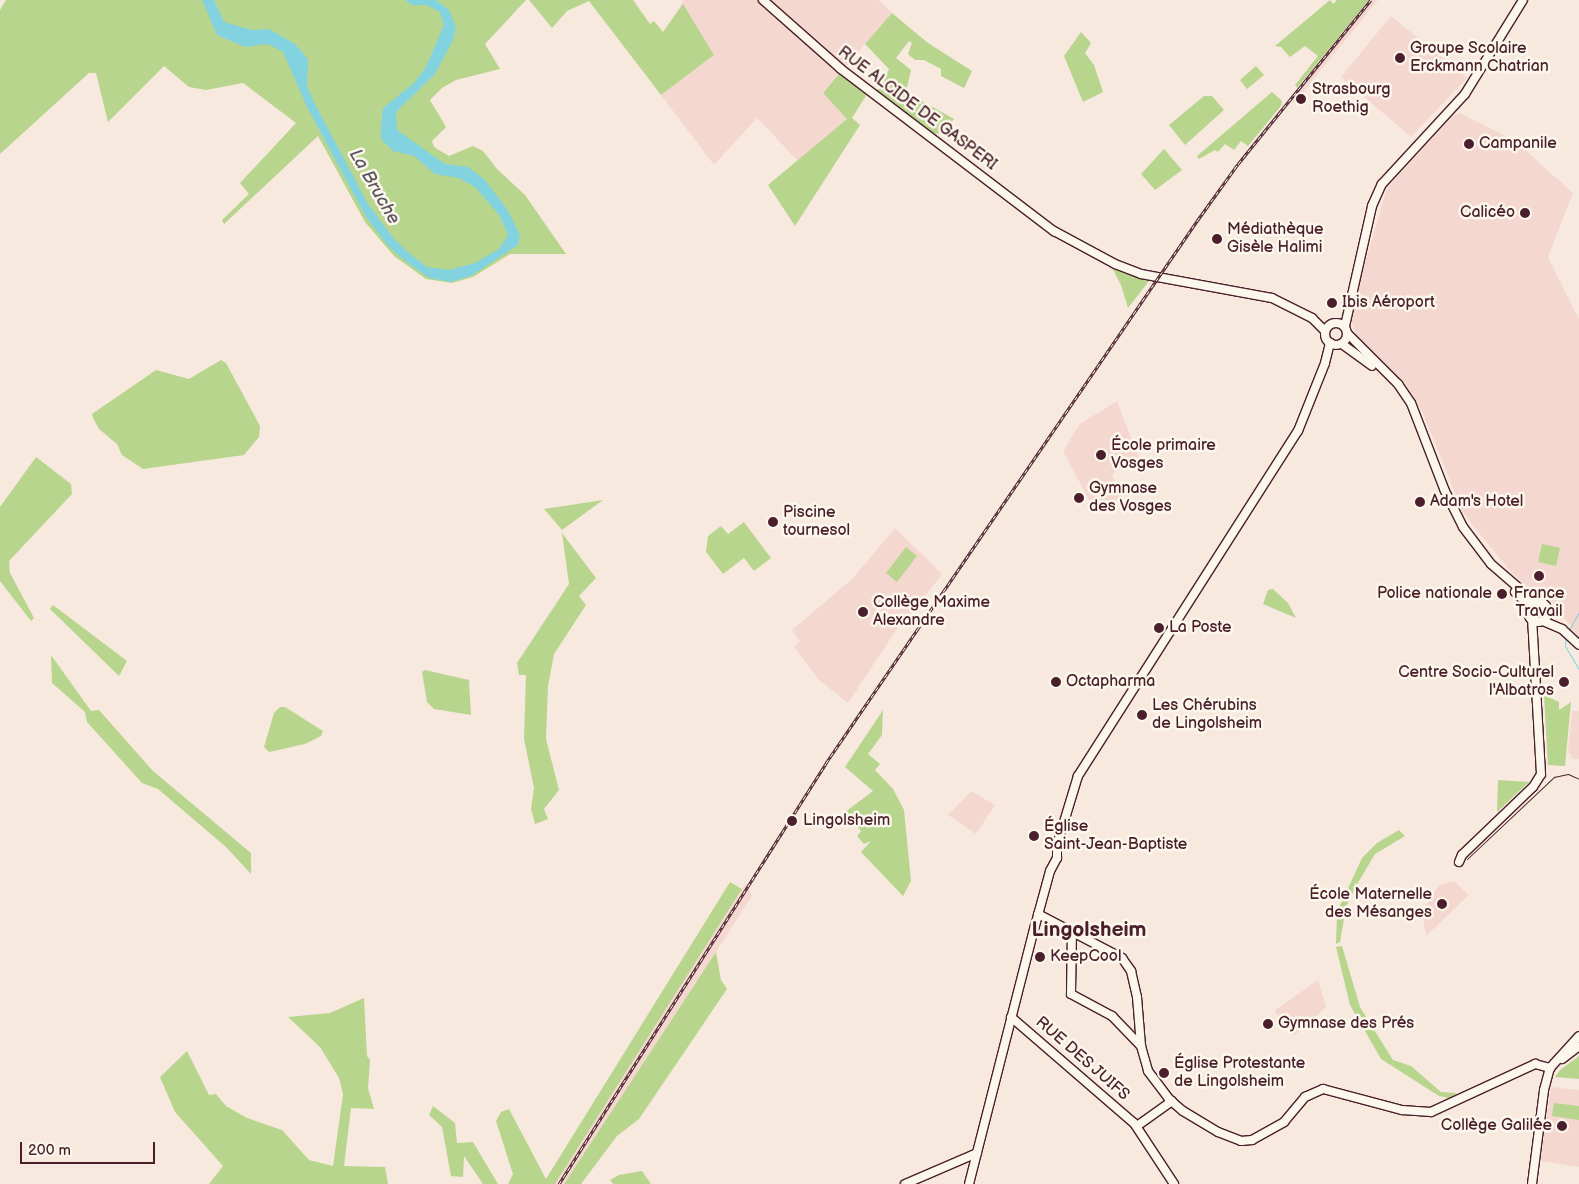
<!DOCTYPE html>
<html>
<head>
<meta charset="utf-8">
<style>
	body { margin:0 }
	#map { position:relative; width:1579px; height:1184px; overflow:hidden; background:#f8e9df; font-family:"Balsamiq Sans",sans-serif }
	div>[style] { position:absolute }
	.built>* { inset:0; background:#f4d8d0 }
	.green>* { inset:0; background:#b8d58d }
	.water>* { inset:0; background:#83d2df }
	.stream>* { height:1px; margin:-0.5px; padding:0 0.5px; transform-origin:0.5px; border-radius:0.5px; background:#83d2df }
	.roads { filter:drop-shadow(1px 0 #4a1f2b) drop-shadow(-1px 0 #4a1f2b) drop-shadow(0 1px #4a1f2b) drop-shadow(0 -1px #4a1f2b) }
	.secondary>* { height:8px; margin:-4px; padding:0 4px; transform-origin:4px; border-radius:4px; background:#fbf7ec }
	.secondary>.ring { margin:-4px; padding:0; box-sizing:content-box; background:none; border:8px solid #fbf7ec; border-radius:50% }
	.tram>* { height:1px; margin:-0.5px; padding:0 0.5px; transform-origin:0.5px; border-radius:0.5px; background:#4a1f2b }
	.rail>* { height:3px; margin-top:-1.5px; transform-origin:0; background:repeating-linear-gradient(90deg,#fbf7ec 0 4px,#4a1f2b 0 8px); box-sizing:border-box; border-block:1px solid #4a1f2b }
	.dots>* { width:14px; height:14px; translate:-50% -50%; box-sizing:border-box; border:2px solid #fbf7ec; border-radius:50% }
	span { translate:-50% -50%; white-space:nowrap; text-align:center; line-height:1.15; -webkit-text-stroke:5px #fbf7ec; paint-order:stroke }
	.poi-label { font-size:16px; color:#4a1f2b }
	.left { translate:0 -50%; text-align:left }
	.right { translate:-100% -50%; text-align:right }
	.street-label { font-size:16px; color:#4a1f2b }
	.water-label { font-size:18px; color:#5b5561; font-style:italic }
	.district-label { font-size:21px; color:#4a1f2b; font-weight:700 }
	.scale { position:absolute; left:20px; top:1142px; width:135px; height:22px; box-sizing:border-box; border:2px solid #4a1f2b; border-top:0; padding-left:6px; font-size:15px; line-height:18px; white-space:nowrap; color:#4a1f2b; -webkit-text-stroke:4px #fbf7ec; paint-order:stroke }
</style>
</head>
<body>
<div id="map">
	<div class="built">
		<i style="clip-path:polygon(684px 0,878px 0,892px 13px,823px 93px,847px 119px,799px 162px,757px 118px,714px 165px,661px 95px,714px 55px,683px 5px,663px 33px)"></i>
		<i style="clip-path:polygon(1369px 0,1378px 0,1294px 103px,1290px 98px)"></i>
		<i style="clip-path:polygon(1391px 16px,1467px 78px,1411px 137px,1341px 77px)"></i>
		<i style="clip-path:polygon(1460px 113px,1515px 141px,1573px 193px,1548px 257px,1579px 319px,1579px 638px,1547px 595px,1534px 593px,1511px 572px,1463px 513px,1422px 411px,1405px 383px,1357px 335px,1349px 318px,1387px 188px,1453px 116px)"></i>
		<i style="clip-path:polygon(1117px 401px,1139px 458px,1112px 474px,1122px 497px,1094px 509px,1063px 451px,1080px 424px)"></i>
		<i style="clip-path:polygon(895px 528px,942px 574px,909px 617px,905px 617px,848px 703px,818px 679px,794px 647px,800px 641px,792px 630px,853px 578px)"></i>
		<i style="clip-path:polygon(1572px 711px,1579px 711px,1579px 759px,1573px 759px,1568px 752px)"></i>
		<i style="clip-path:polygon(971px 791px,995px 805px,976px 834px,948px 815px)"></i>
		<i style="clip-path:polygon(1454px 881px,1469px 895px,1426px 936px,1422px 912px,1439px 885px)"></i>
		<i style="clip-path:polygon(746px 883px,752px 896px,716px 952px,564px 1184px,555px 1184px)"></i>
		<i style="clip-path:polygon(1318px 980px,1326px 1007px,1294px 1036px,1274px 1011px)"></i>
		<i style="clip-path:polygon(1551px 1087px,1579px 1090px,1579px 1167px,1540px 1161px)"></i>
	</div>
	<div class="green">
		<i style="clip-path:polygon(6px 0,526px 0,485px 44px,500px 69px,456px 80px,442px 88px,430px 100px,446px 127px,432px 141px,434px 147px,449px 156px,473px 146px,483px 151px,497px 169px,525px 195px,566px 254px,510px 254px,473px 277px,452px 283px,426px 279px,394px 256px,365px 222px,318px 136px,224px 224px,222px 220px,249px 194px,240px 183px,296px 123px,243px 83px,206px 90px,189px 87px,164px 66px,108px 122px,96px 73px,89px 73px,0 154px,0 10px)"></i>
		<i style="clip-path:polygon(529px 0,633px 0,650px 24px,654px 21px,663px 32px,683px 4px,714px 55px,661px 95px,589px 1px,567px 11px,552px 28px)"></i>
		<i style="clip-path:polygon(1330px 0,1333px 4px,1337px 0,1369px 0,1297px 88px,1295px 85px,1318px 56px,1305px 46px,1290px 57px,1281px 47px,1275px 46px)"></i>
		<i style="clip-path:polygon(892px 13px,928px 43px,972px 71px,964px 88px,941px 76px,941px 69px,924px 60px,915px 60px,908px 54px,912px 43px,909px 41px,896px 58px,911px 70px,906px 92px,954px 119px,943px 133px,921px 135px,867px 94px,852px 118px,860px 125px,795px 226px,768px 185px,847px 119px,823px 93px,840px 73px,867px 94px,881px 88px,889px 69px,865px 44px)"></i>
		<i style="clip-path:polygon(1081px 32px,1091px 43px,1085px 53px,1094px 65px,1103px 92px,1083px 102px,1064px 56px)"></i>
		<i style="clip-path:polygon(1256px 66px,1264px 75px,1247px 89px,1240px 80px)"></i>
		<i style="clip-path:polygon(1272px 92px,1282px 101px,1281px 106px,1248px 146px,1241px 141px,1234px 150px,1225px 144px,1218px 152px,1215px 150px,1199px 159px,1197px 156px)"></i>
		<i style="clip-path:polygon(1204px 96px,1212px 96px,1224px 110px,1185px 145px,1169px 125px)"></i>
		<i style="clip-path:polygon(1164px 149px,1182px 170px,1155px 190px,1141px 174px)"></i>
		<i style="clip-path:polygon(1112px 268px,1149px 281px,1128px 308px,1121px 285px)"></i>
		<i style="clip-path:polygon(221px 360px,226px 363px,260px 426px,259px 437px,244px 455px,143px 469px,122px 455px,117px 444px,99px 429px,94px 420px,92px 414px,156px 370px,189px 379px)"></i>
		<i style="clip-path:polygon(36px 457px,71px 484px,72px 494px,9px 561px,10px 573px,34px 618px,31px 621px,0 581px,0 507px)"></i>
		<i style="clip-path:polygon(603px 500px,562px 530px,544px 509px)"></i>
		<i style="clip-path:polygon(744px 522px,771px 558px,754px 571px,744px 558px,723px 574px,706px 552px,708px 536px,721px 526px,728px 534px)"></i>
		<i style="clip-path:polygon(562px 533px,596px 578px,579px 596px,586px 605px,554px 654px,548px 686px,546px 739px,559px 790px,544px 809px,548px 819px,535px 824px,531px 809px,534px 788px,524px 739px,526px 675px,519px 675px,517px 663px,569px 584px)"></i>
		<i style="clip-path:polygon(1542px 544px,1560px 548px,1556px 566px,1538px 562px)"></i>
		<i style="clip-path:polygon(906px 547px,917px 556px,897px 582px,886px 573px)"></i>
		<i style="clip-path:polygon(1273px 589px,1288px 603px,1296px 618px,1263px 604px,1268px 590px)"></i>
		<i style="clip-path:polygon(53px 605px,127px 661px,119px 676px,50px 609px)"></i>
		<i style="clip-path:polygon(51px 655px,91px 711px,99px 710px,153px 771px,251px 853px,251px 874px,226px 847px,158px 789px,142px 783px,87px 722px,85px 712px,52px 683px)"></i>
		<i style="clip-path:polygon(425px 670px,469px 680px,471px 715px,434px 709px,427px 702px,422px 672px)"></i>
		<i style="clip-path:polygon(1544px 695px,1559px 702px,1559px 710px,1571px 702px,1565px 766px,1548px 765px)"></i>
		<i style="clip-path:polygon(280px 707px,285px 707px,323px 731px,321px 736px,305px 744px,269px 752px,264px 747px,274px 713px)"></i>
		<i style="clip-path:polygon(883px 710px,882px 735px,868px 754px,880px 764px,875px 770px,893px 789px,904px 810px,911px 881px,903px 896px,861px 852px,871px 841px,864px 844px,857px 836px,861px 831px,845px 812px,873px 791px,845px 767px)"></i>
		<i style="clip-path:polygon(1498px 780px,1529px 782px,1497px 812px)"></i>
		<i style="clip-path:polygon(1399px 830px,1405px 836px,1375px 854px,1356px 886px,1346px 907px,1340px 942px,1336px 944px,1337px 912px,1362px 858px,1377px 843px)"></i>
		<i style="clip-path:polygon(730px 882px,742px 889px,555px 1184px,508px 1184px,513px 1174px,496px 1121px,501px 1112px,509px 1109px,546px 1179px)"></i>
		<i style="clip-path:polygon(1342px 946px,1360px 1007px,1393px 1060px,1411px 1066px,1441px 1092px,1456px 1093px,1453px 1099px,1439px 1096px,1381px 1059px,1350px 1005px,1336px 947px)"></i>
		<i style="clip-path:polygon(716px 952px,721px 980px,727px 989px,639px 1119px,617px 1136px,581px 1184px,564px 1184px)"></i>
		<i style="clip-path:polygon(364px 998px,367px 1056px,370px 1060px,368px 1088px,374px 1109px,351px 1108px,344px 1166px,385px 1167px,388px 1184px,209px 1184px,223px 1166px,175px 1112px,160px 1077px,187px 1051px,209px 1095px,216px 1094px,226px 1106px,247px 1118px,282px 1130px,309px 1160px,333px 1166px,343px 1094px,339px 1078px,320px 1047px,288px 1017px,330px 1013px)"></i>
		<i style="clip-path:polygon(1579px 1056px,1579px 1079px,1555px 1077px,1560px 1070px)"></i>
		<i style="clip-path:polygon(1554px 1103px,1579px 1106px,1579px 1120px,1552px 1116px)"></i>
		<i style="clip-path:polygon(433px 1106px,455px 1123px,457px 1143px,473px 1142px,498px 1184px,483px 1184px,464px 1156px,463px 1177px,451px 1176px,442px 1127px,429px 1115px)"></i>
		<i style="clip-path:polygon(642px 1171px,651px 1184px,613px 1184px,610px 1180px,619px 1175px)"></i>
	</div>
	<div class="water">
		<i style="clip-path:polygon(202px 0,214px 0,224px 22px,252px 30px,269px 29px,295px 44px,308px 59px,307px 85px,314px 102px,368px 204px,394px 239px,410px 254px,427px 267px,449px 270px,475px 263px,499px 249px,508px 235px,500px 216px,475px 187px,459px 178px,435px 174px,414px 156px,393px 151px,381px 139px,381px 128px,383px 108px,414px 83px,426px 67px,444px 25px,440px 12px,426px 5px,412px 5px,405px 0,436px 0,449px 10px,456px 27px,453px 40px,435px 74px,396px 112px,397px 130px,445px 164px,468px 167px,485px 180px,507px 209px,520px 235px,518px 245px,471px 276px,451px 282px,429px 278px,404px 260px,388px 246px,366px 217px,307px 107px,283px 52px,268px 44px,245px 47px,217px 35px)"></i>
	</div>
	<div class="stream">
		<i style="left:1569px;top:630px;width:21px;rotate:-61deg"></i>
		<i style="left:1566px;top:636px;width:10px;rotate:96deg"></i>
		<i style="left:1565px;top:646px;width:27px;rotate:59deg"></i>
	</div>
	<div class="roads">
		<div class="secondary">
			<i style="left:763px;top:0;width:104px;rotate:41.5deg"></i>
			<i style="left:841px;top:69px;width:268px;rotate:37.3deg"></i>
			<i style="left:1054px;top:231px;width:69px;rotate:28.4deg"></i>
			<i style="left:1115px;top:264px;width:28px;rotate:21deg"></i>
			<i style="left:1141px;top:274px;width:133px;rotate:10.4deg"></i>
			<i style="left:1272px;top:298px;width:45px;rotate:26.6deg"></i>
			<i style="left:1312px;top:318px;width:18px;rotate:45deg"></i>
			<i class="ring" style="left:1325px;top:323px;width:14px;height:14px"></i>
			<i style="left:1345px;top:326px;width:123px;rotate:-77.3deg"></i>
			<i style="left:1372px;top:206px;width:24px;rotate:-66deg"></i>
			<i style="left:1382px;top:184px;width:122px;rotate:-47.3deg"></i>
			<i style="left:1465px;top:94px;width:110px;rotate:-58.3deg"></i>
			<i style="left:1348px;top:334px;width:71px;rotate:45deg"></i>
			<i style="left:1398px;top:384px;width:23px;rotate:56deg"></i>
			<i style="left:1411px;top:403px;width:94px;rotate:68.9deg"></i>
			<i style="left:1445px;top:491px;width:40px;rotate:63.4deg"></i>
			<i style="left:1463px;top:527px;width:46px;rotate:52.9deg"></i>
			<i style="left:1491px;top:564px;width:58px;rotate:40.8deg"></i>
			<i style="left:1342px;top:344px;width:37px;rotate:36deg"></i>
			<i style="left:1515px;top:592px;width:21px;rotate:43deg"></i>
			<i class="ring" style="left:1528px;top:602px;width:12px;height:12px"></i>
			<i style="left:1543px;top:621px;width:21px;rotate:23deg"></i>
			<i style="left:1562px;top:629px;width:23px;rotate:43deg"></i>
			<i style="left:1459px;top:862px;width:8px;rotate:-67deg"></i>
			<i style="left:1462px;top:855px;width:98px;rotate:-43.8deg"></i>
			<i style="left:1533px;top:787px;width:15px;rotate:-58deg"></i>
			<i style="left:1541px;top:774px;width:154px;rotate:-93.3deg"></i>
			<i style="left:1038px;top:914px;width:95px;rotate:27.6deg"></i>
			<i style="left:1122px;top:958px;width:16px;rotate:55deg"></i>
			<i style="left:1131px;top:971px;width:27px;rotate:77deg"></i>
			<i style="left:1137px;top:997px;width:49px;rotate:85.3deg"></i>
			<i style="left:1141px;top:1046px;width:26px;rotate:74deg"></i>
			<i style="left:1148px;top:1071px;width:35px;rotate:53deg"></i>
			<i style="left:1169px;top:1099px;width:18px;rotate:41deg"></i>
			<i style="left:1183px;top:1111px;width:41px;rotate:31deg"></i>
			<i style="left:1218px;top:1132px;width:25px;rotate:21deg"></i>
			<i style="left:1241px;top:1141px;width:11px;rotate:-5deg"></i>
			<i style="left:1252px;top:1140px;width:37px;rotate:-29deg"></i>
			<i style="left:1284px;top:1122px;width:33px;rotate:-50deg"></i>
			<i style="left:1305px;top:1097px;width:20px;rotate:-24deg"></i>
			<i style="left:1323px;top:1089px;width:82px;rotate:14.9deg"></i>
			<i style="left:1402px;top:1110px;width:29px;rotate:4deg"></i>
			<i style="left:1431px;top:1112px;width:115px;rotate:-24.8deg"></i>
			<i style="left:1535px;top:1064px;width:16px;rotate:15deg"></i>
			<i style="left:1072px;top:930px;width:64px;rotate:90.9deg"></i>
			<i style="left:1071px;top:994px;width:47px;rotate:28.2deg"></i>
			<i style="left:1112px;top:1016px;width:42px;rotate:46deg"></i>
			<i style="left:1011px;top:1017px;width:162px;rotate:40.8deg"></i>
			<i style="left:1134px;top:1123px;width:73px;rotate:56.7deg"></i>
			<i style="left:1562px;top:1059px;width:21px;rotate:-37deg"></i>
			<i style="left:1137px;top:1126px;width:43px;rotate:-35.5deg"></i>
			<i style="left:905px;top:1184px;width:78px;rotate:-23.3deg"></i>
			<i style="left:969px;top:1184px;width:266px;rotate:-75.7deg"></i>
			<i style="left:1035px;top:926px;width:57px;rotate:-74.7deg"></i>
			<i style="left:1050px;top:871px;width:15px;rotate:-62deg"></i>
			<i style="left:1057px;top:858px;width:13px;rotate:-90deg"></i>
			<i style="left:1057px;top:845px;width:72px;rotate:-73.1deg"></i>
			<i style="left:1078px;top:776px;width:409px;rotate:-57.5deg"></i>
			<i style="left:1298px;top:431px;width:73px;rotate:-68.3deg"></i>
			<i style="left:1325px;top:363px;width:21px;rotate:-76deg"></i>
			<i style="left:1532px;top:1184px;width:95px;rotate:-82.7deg"></i>
			<i style="left:1544px;top:1090px;width:23px;rotate:-75deg"></i>
			<i style="left:1550px;top:1068px;width:43px;rotate:-47.8deg"></i>
		</div>
	</div>
	<div class="tram">
		<i style="left:1467px;top:859px;width:120px;rotate:-43.3deg"></i>
		<i style="left:1554px;top:777px;width:14px;rotate:-12deg"></i>
		<i style="left:1568px;top:774px;width:12px;rotate:24deg"></i>
	</div>
	<div class="rail">
		<i style="left:559px;top:1184px;width:499px;rotate:-57.6deg"></i>
		<i style="left:826px;top:763px;width:657px;rotate:-55.61deg"></i>
		<i style="left:1197px;top:221px;width:70px;rotate:-54.3deg"></i>
		<i style="left:1238px;top:164px;width:211px;rotate:-51deg"></i>
	</div>
	<div class="dots">
		<i style="left:1400px;top:58px;background:#4a1f2b"></i>
		<i style="left:1301px;top:99px;background:#4a1f2b"></i>
		<i style="left:1469px;top:144px;background:#4a1f2b"></i>
		<i style="left:1525px;top:213px;background:#4a1f2b"></i>
		<i style="left:1217px;top:239px;background:#4a1f2b"></i>
		<i style="left:1332px;top:303px;background:#4a1f2b"></i>
		<i style="left:1101px;top:455px;background:#4a1f2b"></i>
		<i style="left:1079px;top:498px;background:#4a1f2b"></i>
		<i style="left:1420px;top:502px;background:#4a1f2b"></i>
		<i style="left:773px;top:522px;background:#4a1f2b"></i>
		<i style="left:1539px;top:576px;background:#4a1f2b"></i>
		<i style="left:1502px;top:594px;background:#4a1f2b"></i>
		<i style="left:863px;top:612px;background:#4a1f2b"></i>
		<i style="left:1159px;top:628px;background:#4a1f2b"></i>
		<i style="left:1056px;top:682px;background:#4a1f2b"></i>
		<i style="left:1564px;top:682px;background:#4a1f2b"></i>
		<i style="left:1142px;top:715px;background:#4a1f2b"></i>
		<i style="left:792px;top:821px;background:#4a1f2b"></i>
		<i style="left:1034px;top:836px;background:#4a1f2b"></i>
		<i style="left:1442px;top:904px;background:#4a1f2b"></i>
		<i style="left:1040px;top:957px;background:#4a1f2b"></i>
		<i style="left:1268px;top:1024px;background:#4a1f2b"></i>
		<i style="left:1164px;top:1073px;background:#4a1f2b"></i>
		<i style="left:1562px;top:1126px;background:#4a1f2b"></i>
	</div>
	<div class="poi-label">
		<span class="left" style="left:1410px;top:58px">Groupe Scolaire<br>Erckmann Chatrian</span>
		<span class="left" style="left:1312px;top:99px">Strasbourg<br>Roethig</span>
		<span class="left" style="left:1479px;top:144px">Campanile</span>
		<span class="right" style="left:1515px;top:213px">Calicéo</span>
		<span class="left" style="left:1227px;top:239px">Médiathèque<br>Gisèle Halimi</span>
		<span class="left" style="left:1342px;top:303px">Ibis Aéroport</span>
		<span class="left" style="left:1111px;top:455px">École primaire<br>Vosges</span>
		<span class="left" style="left:1089px;top:498px">Gymnase<br>des Vosges</span>
		<span class="left" style="left:1430px;top:502px">Adam's Hotel</span>
		<span class="left" style="left:783px;top:522px">Piscine<br>tournesol</span>
		<span class="right" style="left:1492px;top:594px">Police nationale</span>
		<span style="left:1539px;top:603px">France<br>Travail</span>
		<span class="left" style="left:873px;top:612px">Collège Maxime<br>Alexandre</span>
		<span class="left" style="left:1169px;top:628px">La Poste</span>
		<span class="right" style="left:1554px;top:682px">Centre Socio-Culturel<br>l'Albatros</span>
		<span class="left" style="left:1066px;top:682px">Octapharma</span>
		<span class="left" style="left:1152px;top:715px">Les Chérubins<br>de Lingolsheim</span>
		<span class="left" style="left:803px;top:821px">Lingolsheim</span>
		<span class="left" style="left:1044px;top:836px">Église<br>Saint-Jean-Baptiste</span>
		<span class="right" style="left:1432px;top:904px">École Maternelle<br>des Mésanges</span>
		<span class="left" style="left:1050px;top:957px">KeepCool</span>
		<span class="left" style="left:1278px;top:1024px">Gymnase des Prés</span>
		<span class="left" style="left:1174px;top:1073px">Église Protestante<br>de Lingolsheim</span>
		<span class="right" style="left:1552px;top:1126px">Collège Galilée</span>
	</div>
	<div class="street-label">
		<span style="left:917px;top:109px;rotate:37deg">RUE ALCIDE DE GASPERI</span>
		<span style="left:1082px;top:1059px;rotate:41deg">RUE DES JUIFS</span>
	</div>
	<div class="water-label">
		<span style="left:374px;top:187px;rotate:60deg">La Bruche</span>
	</div>
	<div class="district-label">
		<span style="left:1089px;top:930px">Lingolsheim</span>
	</div>
	<div class="scale">200 m</div>
</div>
</body>
</html>
